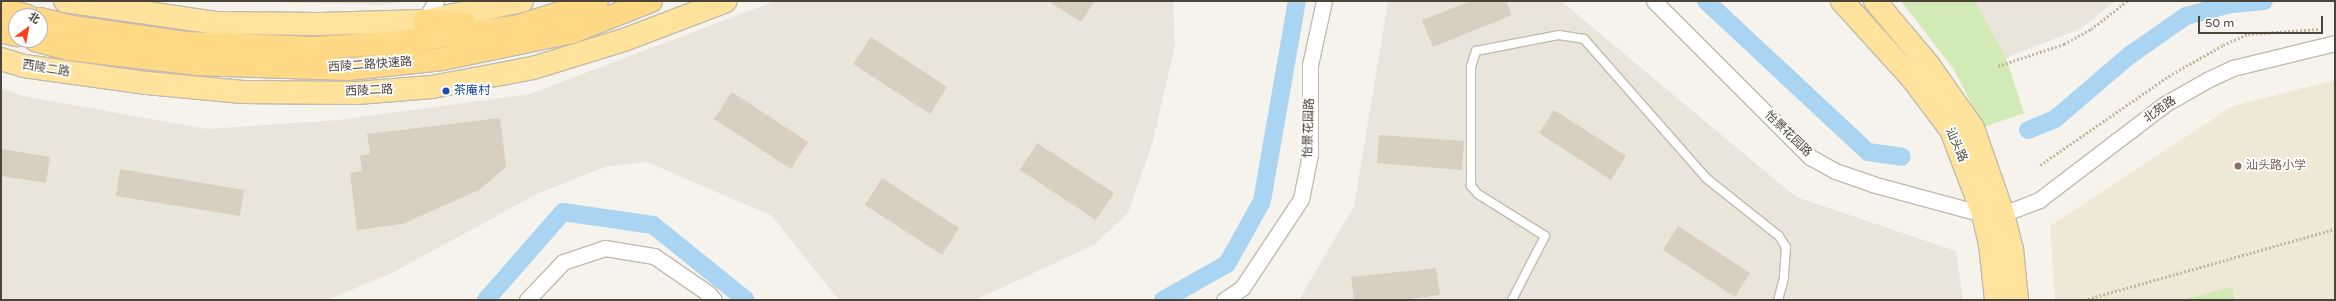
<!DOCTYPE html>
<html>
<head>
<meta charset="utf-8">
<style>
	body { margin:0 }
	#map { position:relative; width:2336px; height:301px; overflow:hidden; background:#f6f3ec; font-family:"Varela Round","Noto Sans SC",sans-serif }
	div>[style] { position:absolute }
	.residential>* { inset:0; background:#eae5da }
	.education>* { inset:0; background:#efe8d6 }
	.green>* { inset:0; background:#d2eab5 }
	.canal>* { height:18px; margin:-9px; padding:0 9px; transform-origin:9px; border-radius:9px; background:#a9d4f2 }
	.building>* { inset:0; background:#d8cfc1 }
	.path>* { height:2.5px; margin-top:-1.25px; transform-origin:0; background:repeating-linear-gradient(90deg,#c4b79f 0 2px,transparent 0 4px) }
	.roads { filter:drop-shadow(1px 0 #c2bbae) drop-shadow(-1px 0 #c2bbae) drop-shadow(0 1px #c2bbae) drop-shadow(0 -1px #c2bbae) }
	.service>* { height:8px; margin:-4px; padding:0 4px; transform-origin:4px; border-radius:4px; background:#fff }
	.minor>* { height:15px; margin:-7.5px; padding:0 7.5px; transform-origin:7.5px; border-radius:7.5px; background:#fff }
	.primary>* { height:22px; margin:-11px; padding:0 11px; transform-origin:11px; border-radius:11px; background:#ffe39c }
	.trunk>* { height:22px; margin:-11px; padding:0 11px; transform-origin:11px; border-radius:11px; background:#ffd985 }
	.dots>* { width:11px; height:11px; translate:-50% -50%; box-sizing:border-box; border:2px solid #fff; border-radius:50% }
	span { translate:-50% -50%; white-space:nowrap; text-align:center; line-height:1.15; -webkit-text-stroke:3.5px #fff; paint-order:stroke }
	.street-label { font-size:12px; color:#4b4439 }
	.transit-label { font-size:12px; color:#164399 }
	.left { translate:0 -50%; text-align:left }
	.education-label { font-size:12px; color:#785e54 }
	.frame { position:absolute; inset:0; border:2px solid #4b4439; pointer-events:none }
	.north { position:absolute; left:8px; top:8px; width:40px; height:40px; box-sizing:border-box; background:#fff; border:1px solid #b7b4b0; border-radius:50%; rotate:32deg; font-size:11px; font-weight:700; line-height:16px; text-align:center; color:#4b4439 }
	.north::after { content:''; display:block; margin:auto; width:14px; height:18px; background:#fc3f1d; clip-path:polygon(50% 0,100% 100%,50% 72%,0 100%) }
	.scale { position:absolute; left:2198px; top:16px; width:125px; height:18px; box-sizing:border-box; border:2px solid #4b4439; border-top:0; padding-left:5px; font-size:12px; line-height:14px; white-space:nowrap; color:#4b4439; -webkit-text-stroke:3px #fff; paint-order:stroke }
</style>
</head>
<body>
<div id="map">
	<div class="residential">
		<i style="clip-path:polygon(236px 1px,407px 1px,382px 5px)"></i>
		<i style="clip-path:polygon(775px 1px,1173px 1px,1175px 45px,1153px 141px,1128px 213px,1094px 245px,975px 300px,838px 299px,772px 216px,647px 162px,605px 167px,539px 193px,392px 273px,327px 300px,1px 300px,1px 89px,23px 96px,207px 129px,338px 120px,530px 94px)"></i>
		<i style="clip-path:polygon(1388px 1px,1561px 1px,1796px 197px,1956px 251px,1963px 300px,1299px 300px,1354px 206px)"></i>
		<i style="clip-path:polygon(1975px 1px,2115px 1px,2080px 29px,2006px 58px)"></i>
	</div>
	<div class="education">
		<i style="clip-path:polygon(2335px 80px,2335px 300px,2055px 300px,2050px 226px,2233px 106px)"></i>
	</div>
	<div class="green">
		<i style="clip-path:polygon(1901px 1px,1975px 1px,2006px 58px,2024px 113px,1984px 127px,1953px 68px)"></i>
		<i style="clip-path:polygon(2232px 287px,2235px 300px,2179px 300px)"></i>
	</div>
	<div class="canal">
		<i style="left:1706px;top:1px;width:221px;rotate:43deg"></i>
		<i style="left:1868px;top:152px;width:34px;rotate:8deg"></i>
		<i style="left:2028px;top:130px;width:29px;rotate:-22deg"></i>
		<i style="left:2055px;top:119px;width:99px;rotate:-40.5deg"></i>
		<i style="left:2130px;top:55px;width:68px;rotate:-34.9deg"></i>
		<i style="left:2186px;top:16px;width:47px;rotate:-14.9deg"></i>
		<i style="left:2231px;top:4px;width:33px;rotate:-5deg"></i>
		<i style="left:486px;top:300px;width:117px;rotate:-48.8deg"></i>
		<i style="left:563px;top:212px;width:91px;rotate:8.2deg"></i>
		<i style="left:653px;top:225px;width:119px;rotate:38.9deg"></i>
		<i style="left:1163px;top:300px;width:73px;rotate:-29.4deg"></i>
		<i style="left:1227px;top:264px;width:72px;rotate:-60.9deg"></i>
		<i style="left:1262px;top:201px;width:203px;rotate:-80.1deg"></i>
	</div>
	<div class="building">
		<i style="clip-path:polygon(1048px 1px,1095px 1px,1081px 22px)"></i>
		<i style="clip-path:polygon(1471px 1px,1506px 1px,1512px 15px,1433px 47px,1422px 20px)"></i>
		<i style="clip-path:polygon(871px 37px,947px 87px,930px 114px,853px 64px)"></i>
		<i style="clip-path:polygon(732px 92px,808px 142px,791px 169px,714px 119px)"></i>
		<i style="clip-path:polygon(1554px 110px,1626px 156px,1611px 180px,1539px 133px)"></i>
		<i style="clip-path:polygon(500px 118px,506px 167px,479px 190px,402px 224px,357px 230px,350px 173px,362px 171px,360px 156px,370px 154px,367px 134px)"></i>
		<i style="clip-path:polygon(1379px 135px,1464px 141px,1462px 170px,1377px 163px)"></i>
		<i style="clip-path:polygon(1037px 143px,1114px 193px,1096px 220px,1020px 170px)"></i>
		<i style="clip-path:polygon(1px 149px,50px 157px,46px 183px,1px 176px)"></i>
		<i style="clip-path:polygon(120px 169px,244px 190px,240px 216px,116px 196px)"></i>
		<i style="clip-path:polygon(882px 178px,959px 228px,942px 255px,865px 205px)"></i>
		<i style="clip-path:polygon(1678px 226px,1750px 273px,1735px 297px,1663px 250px)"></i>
		<i style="clip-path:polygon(1436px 268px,1440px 295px,1401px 300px,1354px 300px,1351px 277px)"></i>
	</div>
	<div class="path">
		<i style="left:1998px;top:66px;width:70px;rotate:-18.4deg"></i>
		<i style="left:2064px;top:44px;width:31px;rotate:-29deg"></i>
		<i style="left:2091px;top:29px;width:46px;rotate:-37.9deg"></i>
		<i style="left:2040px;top:165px;width:160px;rotate:-34.6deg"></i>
		<i style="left:2172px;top:74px;width:59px;rotate:-29.6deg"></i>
		<i style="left:2223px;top:45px;width:27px;rotate:-24deg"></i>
		<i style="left:2248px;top:34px;width:71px;rotate:-4deg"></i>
		<i style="left:2084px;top:300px;width:261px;rotate:-15.8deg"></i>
	</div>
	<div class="roads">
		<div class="service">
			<i style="left:1512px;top:300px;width:72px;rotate:-62.7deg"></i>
			<i style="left:1545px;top:236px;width:79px;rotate:-147.9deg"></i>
			<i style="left:1478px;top:194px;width:11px;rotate:-131deg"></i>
			<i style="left:1471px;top:186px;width:119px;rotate:-90deg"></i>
			<i style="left:1471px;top:67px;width:17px;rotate:-73deg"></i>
			<i style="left:1476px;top:51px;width:85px;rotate:-10.9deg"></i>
			<i style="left:1559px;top:35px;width:25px;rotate:9deg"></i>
			<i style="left:1584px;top:39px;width:185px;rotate:48.7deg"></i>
			<i style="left:1706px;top:178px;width:93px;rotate:38.5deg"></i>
			<i style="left:1779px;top:236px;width:13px;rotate:58deg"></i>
			<i style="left:1786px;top:247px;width:31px;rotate:94deg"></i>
			<i style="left:1784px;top:278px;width:23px;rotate:105deg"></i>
		</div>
		<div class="minor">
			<i style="left:1654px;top:1px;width:221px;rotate:45deg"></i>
			<i style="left:1810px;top:157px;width:29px;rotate:29deg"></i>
			<i style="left:1835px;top:171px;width:39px;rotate:19deg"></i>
			<i style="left:1872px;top:184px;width:115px;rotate:15.1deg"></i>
			<i style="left:424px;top:21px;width:23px;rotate:-59deg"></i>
			<i style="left:2003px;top:214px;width:39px;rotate:-21deg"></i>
			<i style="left:2039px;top:200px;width:158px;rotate:-37.3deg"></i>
			<i style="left:2165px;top:104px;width:48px;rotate:-29.7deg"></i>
			<i style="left:2207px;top:80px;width:29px;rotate:-25deg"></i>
			<i style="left:2233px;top:68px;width:105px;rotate:-13.8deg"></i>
			<i style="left:527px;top:300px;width:52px;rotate:-46.5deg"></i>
			<i style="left:563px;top:262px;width:44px;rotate:-18.4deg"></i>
			<i style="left:605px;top:248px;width:50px;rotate:9.3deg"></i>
			<i style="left:654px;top:256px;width:67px;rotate:34.6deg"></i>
			<i style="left:709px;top:294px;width:8px;rotate:50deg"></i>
			<i style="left:1224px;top:300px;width:22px;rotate:-34deg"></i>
			<i style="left:1242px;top:288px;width:107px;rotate:-56.5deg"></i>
			<i style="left:1301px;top:199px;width:46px;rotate:-78.7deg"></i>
			<i style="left:1310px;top:154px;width:89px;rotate:-90deg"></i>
			<i style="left:1310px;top:65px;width:66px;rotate:-77.7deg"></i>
		</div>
		<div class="primary">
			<i style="left:65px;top:1px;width:152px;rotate:8.3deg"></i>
			<i style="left:215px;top:23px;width:104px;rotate:0.6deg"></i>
			<i style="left:319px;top:24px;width:105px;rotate:-1.6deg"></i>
			<i style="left:424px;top:21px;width:100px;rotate:-11.5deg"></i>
			<i style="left:1842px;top:1px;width:103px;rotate:47.8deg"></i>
			<i style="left:1911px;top:77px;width:66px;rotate:53deg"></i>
			<i style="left:1951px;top:130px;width:90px;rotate:69.1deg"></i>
			<i style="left:1983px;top:214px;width:31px;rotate:77deg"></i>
			<i style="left:1990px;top:244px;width:56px;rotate:83.9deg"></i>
			<i style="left:1875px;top:1px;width:82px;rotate:49.9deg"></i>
			<i style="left:1928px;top:64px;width:78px;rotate:54.9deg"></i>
			<i style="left:1973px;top:128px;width:91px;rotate:70.8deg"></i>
			<i style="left:2003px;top:214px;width:36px;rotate:76deg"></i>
			<i style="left:2012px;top:249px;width:51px;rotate:84.4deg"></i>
			<i style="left:1px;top:59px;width:24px;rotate:17deg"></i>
			<i style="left:24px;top:66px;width:124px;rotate:7.9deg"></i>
			<i style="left:147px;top:83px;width:96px;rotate:5.4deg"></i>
			<i style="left:243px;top:92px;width:114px;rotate:0.5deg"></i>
			<i style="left:357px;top:93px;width:75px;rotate:-4.6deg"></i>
			<i style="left:432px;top:87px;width:103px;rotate:-10.7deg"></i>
			<i style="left:533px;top:68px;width:95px;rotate:-17.1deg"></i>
			<i style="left:624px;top:40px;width:109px;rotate:-20.9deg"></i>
		</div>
		<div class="trunk">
			<i style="left:1px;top:9px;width:27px;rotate:15deg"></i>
			<i style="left:40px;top:19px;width:33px;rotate:14deg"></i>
			<i style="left:72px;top:27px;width:115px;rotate:8deg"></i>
			<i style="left:186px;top:43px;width:127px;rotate:2.3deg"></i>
			<i style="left:313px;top:48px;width:79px;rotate:-3.6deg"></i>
			<i style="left:392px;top:43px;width:128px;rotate:-7.6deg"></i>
			<i style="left:519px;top:26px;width:82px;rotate:-17.8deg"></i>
			<i style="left:424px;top:21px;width:41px;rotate:2.8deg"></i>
			<i style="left:1px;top:31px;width:16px;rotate:15deg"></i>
			<i style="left:35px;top:40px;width:35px;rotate:15deg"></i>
			<i style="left:69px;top:49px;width:128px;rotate:6.7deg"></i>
			<i style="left:196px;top:64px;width:153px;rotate:1.9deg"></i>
			<i style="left:349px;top:69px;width:94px;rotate:-6.1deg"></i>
			<i style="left:442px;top:59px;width:133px;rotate:-11.7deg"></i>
			<i style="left:572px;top:32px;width:85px;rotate:-21.4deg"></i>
		</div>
	</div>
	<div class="dots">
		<i style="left:446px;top:91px;background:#1a4fb4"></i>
		<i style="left:2238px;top:166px;background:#8d6e63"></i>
	</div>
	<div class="street-label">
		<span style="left:370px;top:65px;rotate:-4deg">西陵二路快速路</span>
		<span style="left:46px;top:69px;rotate:9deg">西陵二路</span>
		<span style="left:369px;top:91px;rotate:-3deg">西陵二路</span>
		<span style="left:2160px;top:110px;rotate:-35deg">北苑路</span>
		<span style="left:1309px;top:128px;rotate:-88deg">怡景花园路</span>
		<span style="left:1788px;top:134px;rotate:44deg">怡景花园路</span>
		<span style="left:1956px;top:145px;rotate:66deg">汕头路</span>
	</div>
	<div class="transit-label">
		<span class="left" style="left:454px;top:91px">茶庵村</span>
	</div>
	<div class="education-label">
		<span class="left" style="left:2246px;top:166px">汕头路小学</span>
	</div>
	<div class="frame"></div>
	<div class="north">北</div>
	<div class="scale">50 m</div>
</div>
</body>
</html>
